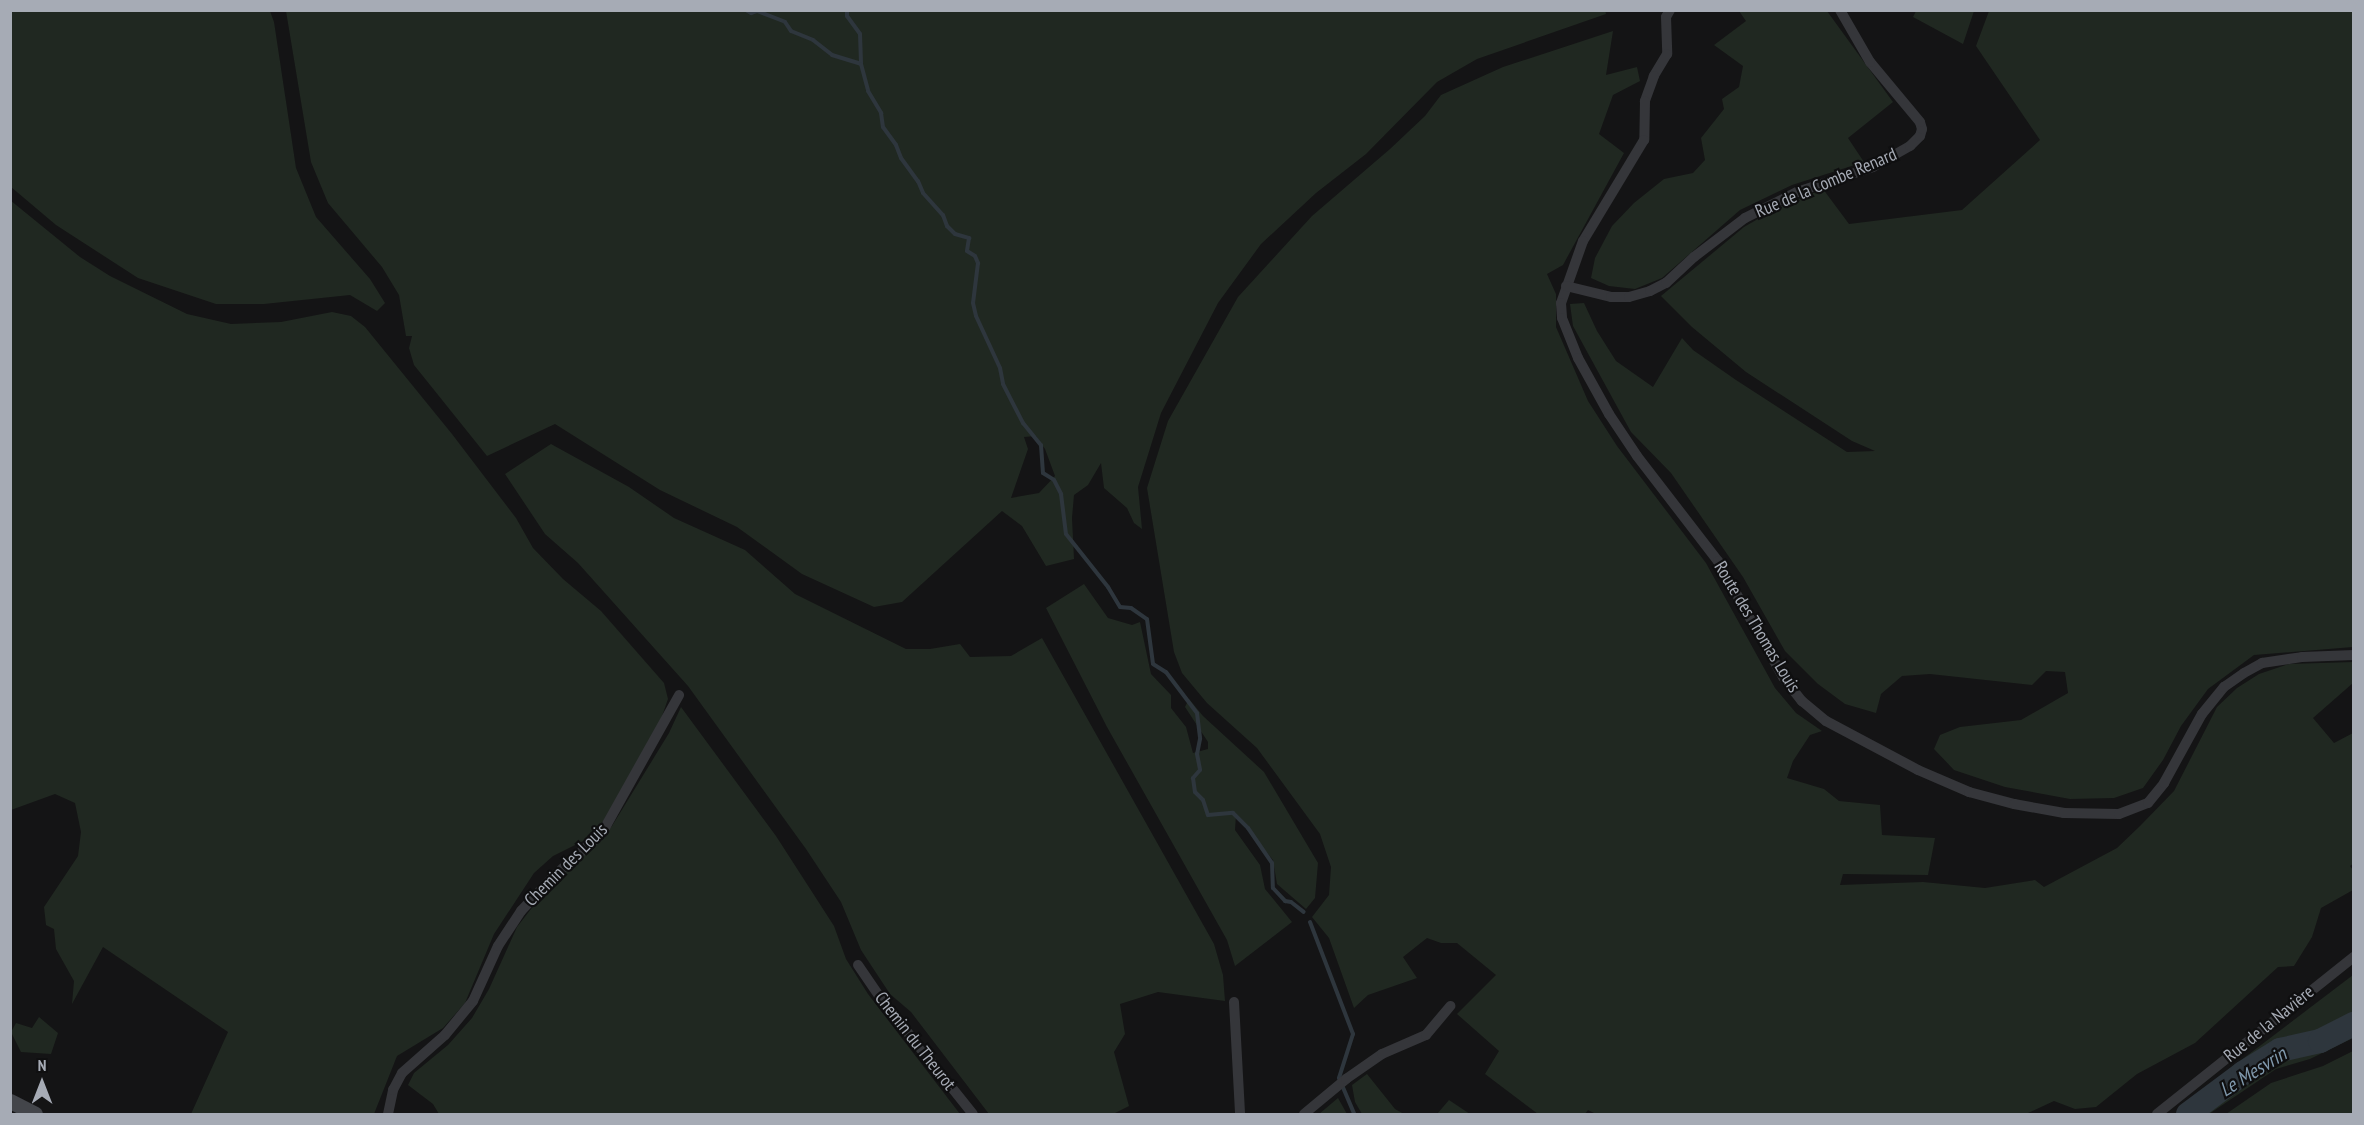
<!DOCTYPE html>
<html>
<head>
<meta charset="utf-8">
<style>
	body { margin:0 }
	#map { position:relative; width:2364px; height:1125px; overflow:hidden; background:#141415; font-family:"PT Sans Narrow",sans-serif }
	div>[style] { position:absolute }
	.green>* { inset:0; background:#202821 }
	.stream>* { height:4px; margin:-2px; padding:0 2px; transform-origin:2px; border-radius:2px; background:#2e363d }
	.river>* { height:24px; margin:-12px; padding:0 12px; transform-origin:12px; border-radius:12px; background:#2e363d }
	.minor>* { height:10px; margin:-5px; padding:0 5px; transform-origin:5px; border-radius:5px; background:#35363a }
	.secondary>* { height:15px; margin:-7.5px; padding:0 7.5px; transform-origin:7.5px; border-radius:7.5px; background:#43454a }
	span { translate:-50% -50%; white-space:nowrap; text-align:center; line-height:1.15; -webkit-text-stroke:4.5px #0f0f10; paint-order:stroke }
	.street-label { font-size:18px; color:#a6abb5 }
	.water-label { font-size:20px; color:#8099ad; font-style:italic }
	.frame { position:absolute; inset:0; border:12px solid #a6abb5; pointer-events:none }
	.north { position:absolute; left:12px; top:1053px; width:60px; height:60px; -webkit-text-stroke:4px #0f0f10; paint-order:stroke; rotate:0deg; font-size:16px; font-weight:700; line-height:24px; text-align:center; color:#a6abb5 }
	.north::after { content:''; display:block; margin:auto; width:21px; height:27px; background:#a6abb5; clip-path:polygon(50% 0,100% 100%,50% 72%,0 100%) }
</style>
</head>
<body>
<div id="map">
	<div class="green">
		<i style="clip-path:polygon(evenodd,1605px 10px,1606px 14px,1477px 59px,1437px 82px,1366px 154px,1316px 193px,1261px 244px,1218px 303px,1161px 413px,1138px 487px,1142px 529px,1134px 523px,1127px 508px,1104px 488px,1101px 463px,1088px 485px,1074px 495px,1072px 518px,1074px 559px,1046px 566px,1022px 526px,1002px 511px,902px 602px,874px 607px,802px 574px,737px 527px,660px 490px,555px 424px,487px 456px,414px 365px,409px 348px,412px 336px,406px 336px,399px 295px,382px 267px,328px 203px,311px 162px,286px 11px,1605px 10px,1036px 436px,1045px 449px,1055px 476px,1039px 493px,1011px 498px,1028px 449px,1024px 437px,1036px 436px)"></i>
		<i style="clip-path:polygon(10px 11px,270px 11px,274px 22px,296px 168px,316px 217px,370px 279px,385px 303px,377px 311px,350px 295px,264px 304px,216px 304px,138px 278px,56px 225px,11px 187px)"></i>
		<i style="clip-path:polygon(1739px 11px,1827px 11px,1893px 102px,1848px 138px,1864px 162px,1792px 185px,1740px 210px,1662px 278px,1635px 289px,1609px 286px,1591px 278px,1595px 258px,1612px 226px,1634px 203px,1664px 179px,1693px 173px,1705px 160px,1701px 138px,1724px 109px,1722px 99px,1739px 87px,1743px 66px,1714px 45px,1746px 21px)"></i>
		<i style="clip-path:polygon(1916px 11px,1916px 10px,1974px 11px,1963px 44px,1913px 17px)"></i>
		<i style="clip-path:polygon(1989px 11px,2353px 11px,2353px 647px,2254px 655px,2208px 689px,2181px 726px,2163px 760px,2143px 788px,2114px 798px,2070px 799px,2005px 787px,1954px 770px,1934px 749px,1940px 735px,1960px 727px,2021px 720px,2068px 693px,2065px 672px,2046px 671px,2032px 685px,1930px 674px,1902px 676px,1881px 694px,1876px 713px,1845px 704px,1818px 684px,1785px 651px,1743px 577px,1671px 473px,1631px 432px,1573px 326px,1570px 304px,1584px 303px,1597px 331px,1616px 361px,1653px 387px,1682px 338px,1693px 350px,1736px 380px,1847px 452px,1875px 451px,1852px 441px,1746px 372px,1692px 327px,1661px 296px,1744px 227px,1777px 208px,1823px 189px,1849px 224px,1962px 210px,2040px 140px,1976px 46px)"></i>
		<i style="clip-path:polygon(1613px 31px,1606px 75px,1637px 67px,1640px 81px,1613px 95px,1599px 134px,1624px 153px,1563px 265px,1547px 274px,1556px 294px,1556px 327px,1588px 401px,1617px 446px,1706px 563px,1775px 688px,1796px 713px,1822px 731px,1810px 735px,1793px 761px,1787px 778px,1824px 789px,1839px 801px,1880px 805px,1882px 835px,1935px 838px,1928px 875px,1843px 874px,1840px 885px,1923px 882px,1985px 888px,2035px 880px,2044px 887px,2117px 848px,2140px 826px,2174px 791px,2217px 707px,2237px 688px,2259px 674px,2289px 664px,2353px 662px,2353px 683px,2313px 718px,2334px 743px,2353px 733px,2354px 863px,2350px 866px,2353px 870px,2353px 890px,2321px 908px,2312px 937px,2294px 966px,2278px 967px,2195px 1043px,2137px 1074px,2096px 1107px,2075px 1109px,2054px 1101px,2026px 1114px,1596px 1114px,1588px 1110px,1585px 1114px,1538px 1114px,1485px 1074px,1499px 1051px,1457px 1014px,1496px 975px,1457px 943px,1441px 943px,1427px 938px,1403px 957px,1417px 978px,1368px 995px,1354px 1008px,1329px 938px,1312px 917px,1329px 895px,1331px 867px,1320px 834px,1257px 748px,1207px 703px,1182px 673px,1174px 652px,1147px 488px,1168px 421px,1238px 297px,1312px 216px,1390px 149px,1425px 116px,1441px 95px,1503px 67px)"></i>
		<i style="clip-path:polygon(10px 200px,80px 257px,110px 276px,187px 314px,231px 324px,281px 322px,332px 312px,351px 316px,365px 327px,452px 434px,516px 518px,533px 548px,563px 579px,601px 611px,664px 683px,668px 699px,661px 719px,605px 819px,587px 839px,553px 856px,534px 873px,494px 934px,465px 1003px,443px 1028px,397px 1056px,374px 1114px,191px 1114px,228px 1032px,103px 947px,72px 1004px,74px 981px,56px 949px,54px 929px,46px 925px,44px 907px,78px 856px,81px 832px,75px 803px,55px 794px,11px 810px)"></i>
		<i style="clip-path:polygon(551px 444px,629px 487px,674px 518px,745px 550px,795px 594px,906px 649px,930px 649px,960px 644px,970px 657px,1011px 656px,1042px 638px,1214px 944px,1223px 975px,1225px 1001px,1158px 992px,1120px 1004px,1125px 1034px,1114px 1052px,1129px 1106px,1113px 1114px,989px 1114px,911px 1012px,890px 994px,861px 950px,841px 902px,806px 849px,688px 686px,578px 563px,545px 534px,505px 474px)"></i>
		<i style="clip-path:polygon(1084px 584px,1108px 618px,1132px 625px,1140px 622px,1151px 674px,1171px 695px,1171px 708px,1186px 727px,1193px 753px,1208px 749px,1208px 742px,1185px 707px,1189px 699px,1203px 716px,1264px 772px,1318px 863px,1315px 898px,1306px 909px,1277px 884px,1273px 860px,1236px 815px,1235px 830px,1260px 865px,1265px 889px,1292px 922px,1235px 966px,1227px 940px,1107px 727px,1046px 608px)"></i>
		<i style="clip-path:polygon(681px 707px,776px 836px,834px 926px,846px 959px,868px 994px,960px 1114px,439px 1114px,433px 1104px,408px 1085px,414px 1073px,448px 1045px,472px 1018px,489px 989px,517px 927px,538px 900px,612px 826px,669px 733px)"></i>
		<i style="clip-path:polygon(2353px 975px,2353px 1018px,2324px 1035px,2282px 1045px,2229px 1077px,2232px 1067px)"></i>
		<i style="clip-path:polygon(39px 1017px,58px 1033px,51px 1054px,21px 1052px,11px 1032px,16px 1023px,32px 1028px)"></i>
		<i style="clip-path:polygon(2353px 1028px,2353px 1038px,2310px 1059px,2276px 1069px,2209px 1114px,2198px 1114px,2242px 1081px,2291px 1051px,2315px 1048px)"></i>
		<i style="clip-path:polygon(2353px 1051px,2353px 1114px,2226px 1114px,2271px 1083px,2323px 1066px)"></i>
		<i style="clip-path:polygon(1367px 1074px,1395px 1109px,1404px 1114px,1362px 1114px,1355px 1102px,1352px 1085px)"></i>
		<i style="clip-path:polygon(1338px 1098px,1347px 1114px,1319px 1114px)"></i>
		<i style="clip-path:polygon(1449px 1100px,1470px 1114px,1437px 1114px)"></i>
	</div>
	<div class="stream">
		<i style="left:746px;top:10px;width:6px;rotate:31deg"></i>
		<i style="left:751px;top:13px;width:6px;rotate:-18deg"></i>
		<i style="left:757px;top:11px;width:30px;rotate:21deg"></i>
		<i style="left:785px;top:22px;width:11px;rotate:56deg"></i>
		<i style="left:791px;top:31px;width:24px;rotate:22deg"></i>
		<i style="left:813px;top:40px;width:24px;rotate:38deg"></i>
		<i style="left:832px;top:55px;width:30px;rotate:17deg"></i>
		<i style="left:847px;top:10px;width:6px;rotate:90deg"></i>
		<i style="left:847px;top:16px;width:22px;rotate:54deg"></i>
		<i style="left:860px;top:34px;width:30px;rotate:88deg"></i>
		<i style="left:861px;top:64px;width:28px;rotate:75deg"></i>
		<i style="left:868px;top:91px;width:26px;rotate:59deg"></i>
		<i style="left:881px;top:113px;width:14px;rotate:82deg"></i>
		<i style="left:883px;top:127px;width:22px;rotate:54deg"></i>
		<i style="left:896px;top:145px;width:14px;rotate:69deg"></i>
		<i style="left:901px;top:158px;width:29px;rotate:54deg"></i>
		<i style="left:918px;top:181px;width:13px;rotate:67deg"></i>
		<i style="left:923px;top:193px;width:30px;rotate:48deg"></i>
		<i style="left:943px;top:215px;width:12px;rotate:70deg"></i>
		<i style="left:947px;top:226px;width:11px;rotate:45deg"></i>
		<i style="left:955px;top:234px;width:15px;rotate:16deg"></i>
		<i style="left:969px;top:238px;width:13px;rotate:99deg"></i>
		<i style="left:967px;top:251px;width:9px;rotate:32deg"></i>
		<i style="left:975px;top:256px;width:8px;rotate:67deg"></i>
		<i style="left:978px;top:263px;width:40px;rotate:97.1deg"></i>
		<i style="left:973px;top:303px;width:13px;rotate:77deg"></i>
		<i style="left:976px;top:316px;width:57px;rotate:65.2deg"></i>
		<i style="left:1000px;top:368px;width:16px;rotate:79deg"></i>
		<i style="left:1003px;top:384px;width:44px;rotate:62.9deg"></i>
		<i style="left:1023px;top:423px;width:28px;rotate:51deg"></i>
		<i style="left:1041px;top:445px;width:28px;rotate:86deg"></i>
		<i style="left:1043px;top:473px;width:13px;rotate:32deg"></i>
		<i style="left:1054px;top:480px;width:16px;rotate:63deg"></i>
		<i style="left:1061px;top:494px;width:40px;rotate:82.9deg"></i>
		<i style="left:1066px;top:534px;width:68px;rotate:51.6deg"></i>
		<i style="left:1108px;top:587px;width:23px;rotate:59deg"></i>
		<i style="left:1120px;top:607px;width:11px;rotate:5deg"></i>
		<i style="left:1131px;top:608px;width:19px;rotate:35deg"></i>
		<i style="left:1147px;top:619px;width:45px;rotate:82.4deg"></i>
		<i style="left:1153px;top:664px;width:15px;rotate:32deg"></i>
		<i style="left:1166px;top:672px;width:51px;rotate:52.9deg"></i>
		<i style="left:1197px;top:713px;width:26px;rotate:83deg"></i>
		<i style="left:1200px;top:739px;width:15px;rotate:101deg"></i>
		<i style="left:1197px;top:754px;width:16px;rotate:79deg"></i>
		<i style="left:1200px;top:770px;width:11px;rotate:131deg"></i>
		<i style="left:1193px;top:778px;width:14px;rotate:82deg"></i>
		<i style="left:1195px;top:792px;width:11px;rotate:45deg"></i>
		<i style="left:1203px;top:800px;width:16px;rotate:72deg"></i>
		<i style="left:1208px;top:815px;width:25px;rotate:-5deg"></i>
		<i style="left:1233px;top:813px;width:21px;rotate:45deg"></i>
		<i style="left:1248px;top:828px;width:42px;rotate:55.6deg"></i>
		<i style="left:1272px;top:863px;width:25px;rotate:88deg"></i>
		<i style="left:1273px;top:888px;width:18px;rotate:47deg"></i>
		<i style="left:1285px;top:901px;width:6px;rotate:9deg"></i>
		<i style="left:1291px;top:902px;width:16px;rotate:38deg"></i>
		<i style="left:1310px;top:922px;width:120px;rotate:69deg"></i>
		<i style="left:1353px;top:1034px;width:46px;rotate:107.7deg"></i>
		<i style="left:1339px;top:1078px;width:39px;rotate:67deg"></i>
	</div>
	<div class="river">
		<i style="left:2188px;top:1114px;width:69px;rotate:-36.7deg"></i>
		<i style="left:2243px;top:1073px;width:44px;rotate:-31.9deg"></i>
		<i style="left:2280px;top:1050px;width:41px;rotate:-12.7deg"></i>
		<i style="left:2320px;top:1041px;width:38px;rotate:-27deg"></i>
	</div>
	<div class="minor">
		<i style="left:1670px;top:10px;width:8px;rotate:120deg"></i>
		<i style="left:1666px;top:17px;width:37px;rotate:88deg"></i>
		<i style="left:1667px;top:54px;width:26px;rotate:121deg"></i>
		<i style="left:1654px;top:76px;width:27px;rotate:110deg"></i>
		<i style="left:1645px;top:101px;width:39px;rotate:91deg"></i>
		<i style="left:1644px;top:140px;width:118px;rotate:121.1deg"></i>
		<i style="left:1583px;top:241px;width:66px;rotate:109.5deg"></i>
		<i style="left:1561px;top:303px;width:15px;rotate:86deg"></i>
		<i style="left:1562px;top:318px;width:43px;rotate:68.2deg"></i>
		<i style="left:1578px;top:358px;width:64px;rotate:61deg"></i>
		<i style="left:1609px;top:414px;width:50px;rotate:56.3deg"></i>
		<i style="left:1637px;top:456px;width:133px;rotate:52.4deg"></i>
		<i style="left:1718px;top:561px;width:133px;rotate:60.7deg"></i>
		<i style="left:1783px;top:677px;width:31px;rotate:52deg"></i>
		<i style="left:1802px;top:701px;width:31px;rotate:40deg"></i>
		<i style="left:1826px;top:721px;width:104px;rotate:28deg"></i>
		<i style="left:1918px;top:770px;width:56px;rotate:23.3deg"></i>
		<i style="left:1969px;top:792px;width:47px;rotate:14.9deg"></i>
		<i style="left:2014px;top:804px;width:51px;rotate:10.2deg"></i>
		<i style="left:2064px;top:813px;width:55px;rotate:1deg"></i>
		<i style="left:2119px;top:814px;width:31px;rotate:-21deg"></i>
		<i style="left:2148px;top:803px;width:26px;rotate:-51deg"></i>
		<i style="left:2164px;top:783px;width:79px;rotate:-61.2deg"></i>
		<i style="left:2202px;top:714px;width:35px;rotate:-51deg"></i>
		<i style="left:2224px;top:687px;width:24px;rotate:-35deg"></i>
		<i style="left:2244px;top:673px;width:21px;rotate:-29deg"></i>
		<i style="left:2262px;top:663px;width:40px;rotate:-8.5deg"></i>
		<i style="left:2302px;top:657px;width:52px;rotate:-2.2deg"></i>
		<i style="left:1566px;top:286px;width:46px;rotate:13.7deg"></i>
		<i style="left:1611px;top:297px;width:18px"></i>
		<i style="left:1629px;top:297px;width:22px;rotate:-16deg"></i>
		<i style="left:1650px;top:291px;width:18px;rotate:-27deg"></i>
		<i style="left:1666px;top:283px;width:38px;rotate:-43deg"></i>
		<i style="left:1694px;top:257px;width:64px;rotate:-37.4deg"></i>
		<i style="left:1745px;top:218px;width:58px;rotate:-26.6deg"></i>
		<i style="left:1797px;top:192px;width:80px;rotate:-18.2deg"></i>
		<i style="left:1873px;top:167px;width:43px;rotate:-29.6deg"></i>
		<i style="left:1910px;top:146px;width:14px;rotate:-45deg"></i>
		<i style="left:1920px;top:136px;width:7px;rotate:-74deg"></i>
		<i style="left:1922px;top:129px;width:7px;rotate:-106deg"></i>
		<i style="left:1920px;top:122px;width:78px;rotate:-129.8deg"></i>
		<i style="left:1870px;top:62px;width:60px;rotate:-120deg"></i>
		<i style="left:858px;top:965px;width:46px;rotate:55.6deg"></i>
		<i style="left:884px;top:1003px;width:142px;rotate:51.3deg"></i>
		<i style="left:1234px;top:1002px;width:112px;rotate:86.9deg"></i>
		<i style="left:388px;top:1114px;width:25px;rotate:-78deg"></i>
		<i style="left:393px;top:1090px;width:19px;rotate:-62deg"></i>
		<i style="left:402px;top:1073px;width:57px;rotate:-41.5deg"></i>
		<i style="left:445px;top:1035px;width:44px;rotate:-50.5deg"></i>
		<i style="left:473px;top:1001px;width:60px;rotate:-65.6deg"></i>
		<i style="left:498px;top:946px;width:42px;rotate:-56.7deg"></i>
		<i style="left:521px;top:911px;width:47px;rotate:-46.7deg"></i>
		<i style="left:553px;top:877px;width:66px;rotate:-41.9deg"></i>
		<i style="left:602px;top:833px;width:158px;rotate:-60.8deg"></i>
		<i style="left:1304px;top:1114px;width:55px;rotate:-39.8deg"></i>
		<i style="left:1346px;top:1079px;width:44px;rotate:-34.8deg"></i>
		<i style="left:1382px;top:1054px;width:48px;rotate:-23.4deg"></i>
		<i style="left:1426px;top:1035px;width:38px;rotate:-50deg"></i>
		<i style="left:2157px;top:1114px;width:252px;rotate:-38.6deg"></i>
	</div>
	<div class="secondary">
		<i style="left:10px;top:1101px;width:28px;rotate:27deg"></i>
	</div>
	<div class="street-label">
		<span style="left:1826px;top:183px;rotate:-23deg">Rue de la Combe Renard</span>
		<span style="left:1757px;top:627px;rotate:59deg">Route des Thomas Louis</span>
		<span style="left:566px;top:865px;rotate:-45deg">Chemin des Louis</span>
		<span style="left:2269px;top:1024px;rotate:-39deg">Rue de la Navière</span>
		<span style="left:915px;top:1041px;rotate:52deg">Chemin du Theurot</span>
	</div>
	<div class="water-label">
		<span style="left:2253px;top:1072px;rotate:-32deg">Le Mesvrin</span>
	</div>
	<div class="frame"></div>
	<div class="north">N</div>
</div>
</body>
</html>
